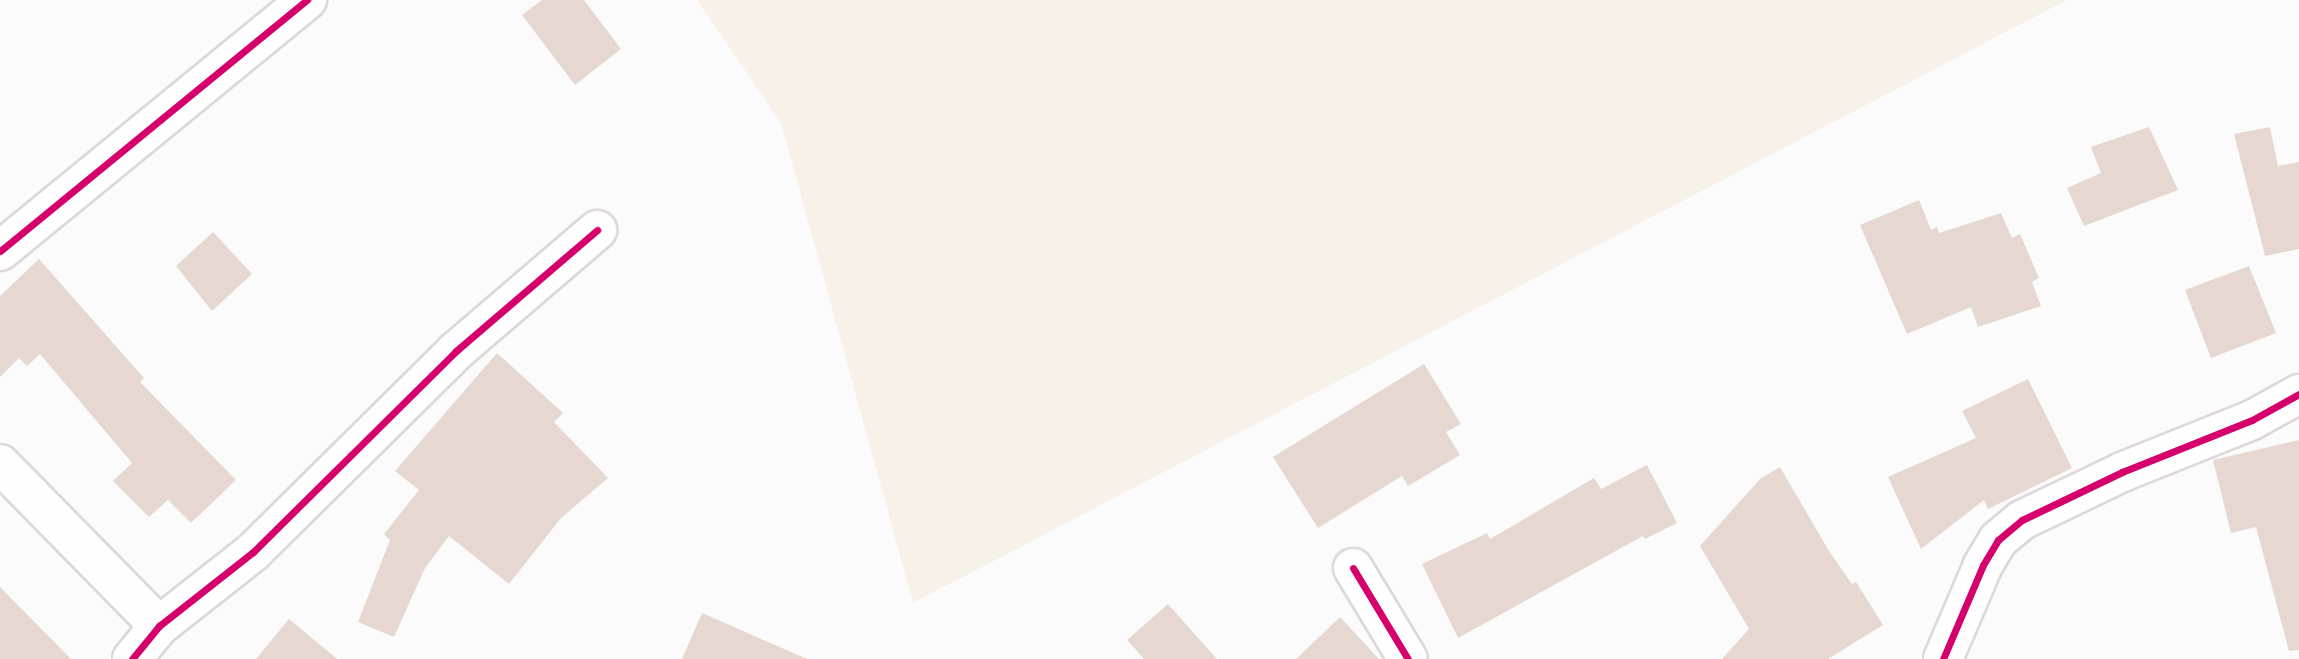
<!DOCTYPE html>
<html>
<head>
<meta charset="utf-8">
<style>
	body { margin:0 }
	#map { position:relative; width:2299px; height:659px; overflow:hidden; background:#fbfbfb; font-family:"Source Sans 3",sans-serif }
	div>[style] { position:absolute }
	.green>* { inset:0; background:#f8f1e9 }
	.building>* { inset:0; background:#e6d7d1 }
	.roads { filter:drop-shadow(2px 0 #ded8d7) drop-shadow(-2px 0 #ded8d7) drop-shadow(0 2px #ded8d7) drop-shadow(0 -2px #ded8d7) }
	.minor>* { height:38px; margin:-19px; padding:0 19px; transform-origin:19px; border-radius:19px; background:#fefefe }
	.cycleway>* { height:7px; margin:-3.5px; padding:0 3.5px; transform-origin:3.5px; border-radius:3.5px; background:#d6006c }
	span { translate:-50% -50%; white-space:nowrap; text-align:center; line-height:1.15; -webkit-text-stroke:5px #fff; paint-order:stroke }
</style>
</head>
<body>
<div id="map">
	<div class="green">
		<i style="clip-path:polygon(697px 0,2067px 0,913px 603px,781px 123px)"></i>
	</div>
	<div class="building">
		<i style="clip-path:polygon(542px 0,584px 0,621px 49px,575px 85px,522px 15px)"></i>
		<i style="clip-path:polygon(2149px 127px,2178px 190px,2084px 226px,2067px 188px,2101px 173px,2091px 147px)"></i>
		<i style="clip-path:polygon(2270px 127px,2278px 166px,2299px 162px,2299px 249px,2265px 256px,2234px 134px)"></i>
		<i style="clip-path:polygon(1919px 200px,1931px 230px,1937px 227px,1939px 233px,2001px 213px,2012px 238px,2020px 234px,2039px 278px,2032px 282px,2041px 306px,1978px 327px,1971px 307px,1907px 334px,1860px 225px)"></i>
		<i style="clip-path:polygon(213px 232px,252px 274px,212px 311px,176px 266px)"></i>
		<i style="clip-path:polygon(39px 259px,144px 378px,140px 382px,236px 480px,191px 523px,168px 500px,149px 517px,113px 481px,132px 463px,40px 354px,27px 366px,19px 358px,0 377px,0 296px)"></i>
		<i style="clip-path:polygon(2249px 266px,2276px 333px,2211px 358px,2185px 290px)"></i>
		<i style="clip-path:polygon(497px 353px,563px 413px,554px 422px,608px 478px,561px 518px,509px 584px,449px 536px,425px 568px,394px 637px,358px 622px,390px 540px,384px 534px,419px 490px,395px 471px)"></i>
		<i style="clip-path:polygon(1424px 364px,1461px 424px,1446px 432px,1460px 455px,1408px 486px,1402px 476px,1318px 528px,1273px 457px)"></i>
		<i style="clip-path:polygon(2028px 379px,2072px 468px,1988px 509px,1984px 500px,1921px 549px,1888px 477px,1976px 438px,1962px 411px)"></i>
		<i style="clip-path:polygon(2299px 440px,2299px 650px,2289px 651px,2256px 527px,2231px 533px,2213px 460px)"></i>
		<i style="clip-path:polygon(1647px 465px,1677px 523px,1645px 539px,1643px 536px,1458px 638px,1422px 564px,1487px 533px,1490px 539px,1594px 478px,1601px 489px)"></i>
		<i style="clip-path:polygon(1780px 467px,1829px 551px,1852px 584px,1856px 582px,1883px 625px,1828px 659px,1722px 659px,1749px 629px,1700px 546px,1760px 479px)"></i>
		<i style="clip-path:polygon(0 587px,71px 659px,0 659px)"></i>
		<i style="clip-path:polygon(1168px 604px,1217px 659px,1144px 659px,1127px 640px)"></i>
		<i style="clip-path:polygon(702px 613px,807px 659px,682px 659px)"></i>
		<i style="clip-path:polygon(1340px 617px,1379px 659px,1296px 659px)"></i>
		<i style="clip-path:polygon(289px 619px,337px 659px,256px 659px)"></i>
	</div>
	<div class="roads">
		<div class="minor">
			<i style="left:0;top:251px;width:397px;rotate:-39.3deg"></i>
			<i style="left:0;top:464px;width:227px;rotate:45.5deg"></i>
			<i style="left:1353px;top:568px;width:106px;rotate:58.9deg"></i>
			<i style="left:132px;top:659px;width:43px;rotate:-50.7deg"></i>
			<i style="left:159px;top:626px;width:120px;rotate:-38.2deg"></i>
			<i style="left:253px;top:552px;width:286px;rotate:-44.7deg"></i>
			<i style="left:456px;top:351px;width:186px;rotate:-40.6deg"></i>
			<i style="left:1943px;top:659px;width:102px;rotate:-66.9deg"></i>
			<i style="left:1983px;top:565px;width:29px;rotate:-59deg"></i>
			<i style="left:1998px;top:540px;width:31px;rotate:-40deg"></i>
			<i style="left:2022px;top:520px;width:111px;rotate:-25.6deg"></i>
			<i style="left:2122px;top:472px;width:140px;rotate:-21.8deg"></i>
			<i style="left:2252px;top:420px;width:54px;rotate:-29deg"></i>
		</div>
	</div>
	<div class="cycleway">
		<i style="left:0;top:251px;width:397px;rotate:-39.3deg"></i>
		<i style="left:1353px;top:568px;width:106px;rotate:58.9deg"></i>
		<i style="left:132px;top:659px;width:43px;rotate:-50.7deg"></i>
		<i style="left:159px;top:626px;width:120px;rotate:-38.2deg"></i>
		<i style="left:253px;top:552px;width:286px;rotate:-44.7deg"></i>
		<i style="left:456px;top:351px;width:186px;rotate:-40.6deg"></i>
		<i style="left:1943px;top:659px;width:102px;rotate:-66.9deg"></i>
		<i style="left:1983px;top:565px;width:29px;rotate:-59deg"></i>
		<i style="left:1998px;top:540px;width:31px;rotate:-40deg"></i>
		<i style="left:2022px;top:520px;width:111px;rotate:-25.6deg"></i>
		<i style="left:2122px;top:472px;width:140px;rotate:-21.8deg"></i>
		<i style="left:2252px;top:420px;width:54px;rotate:-29deg"></i>
	</div>
</div>
</body>
</html>
